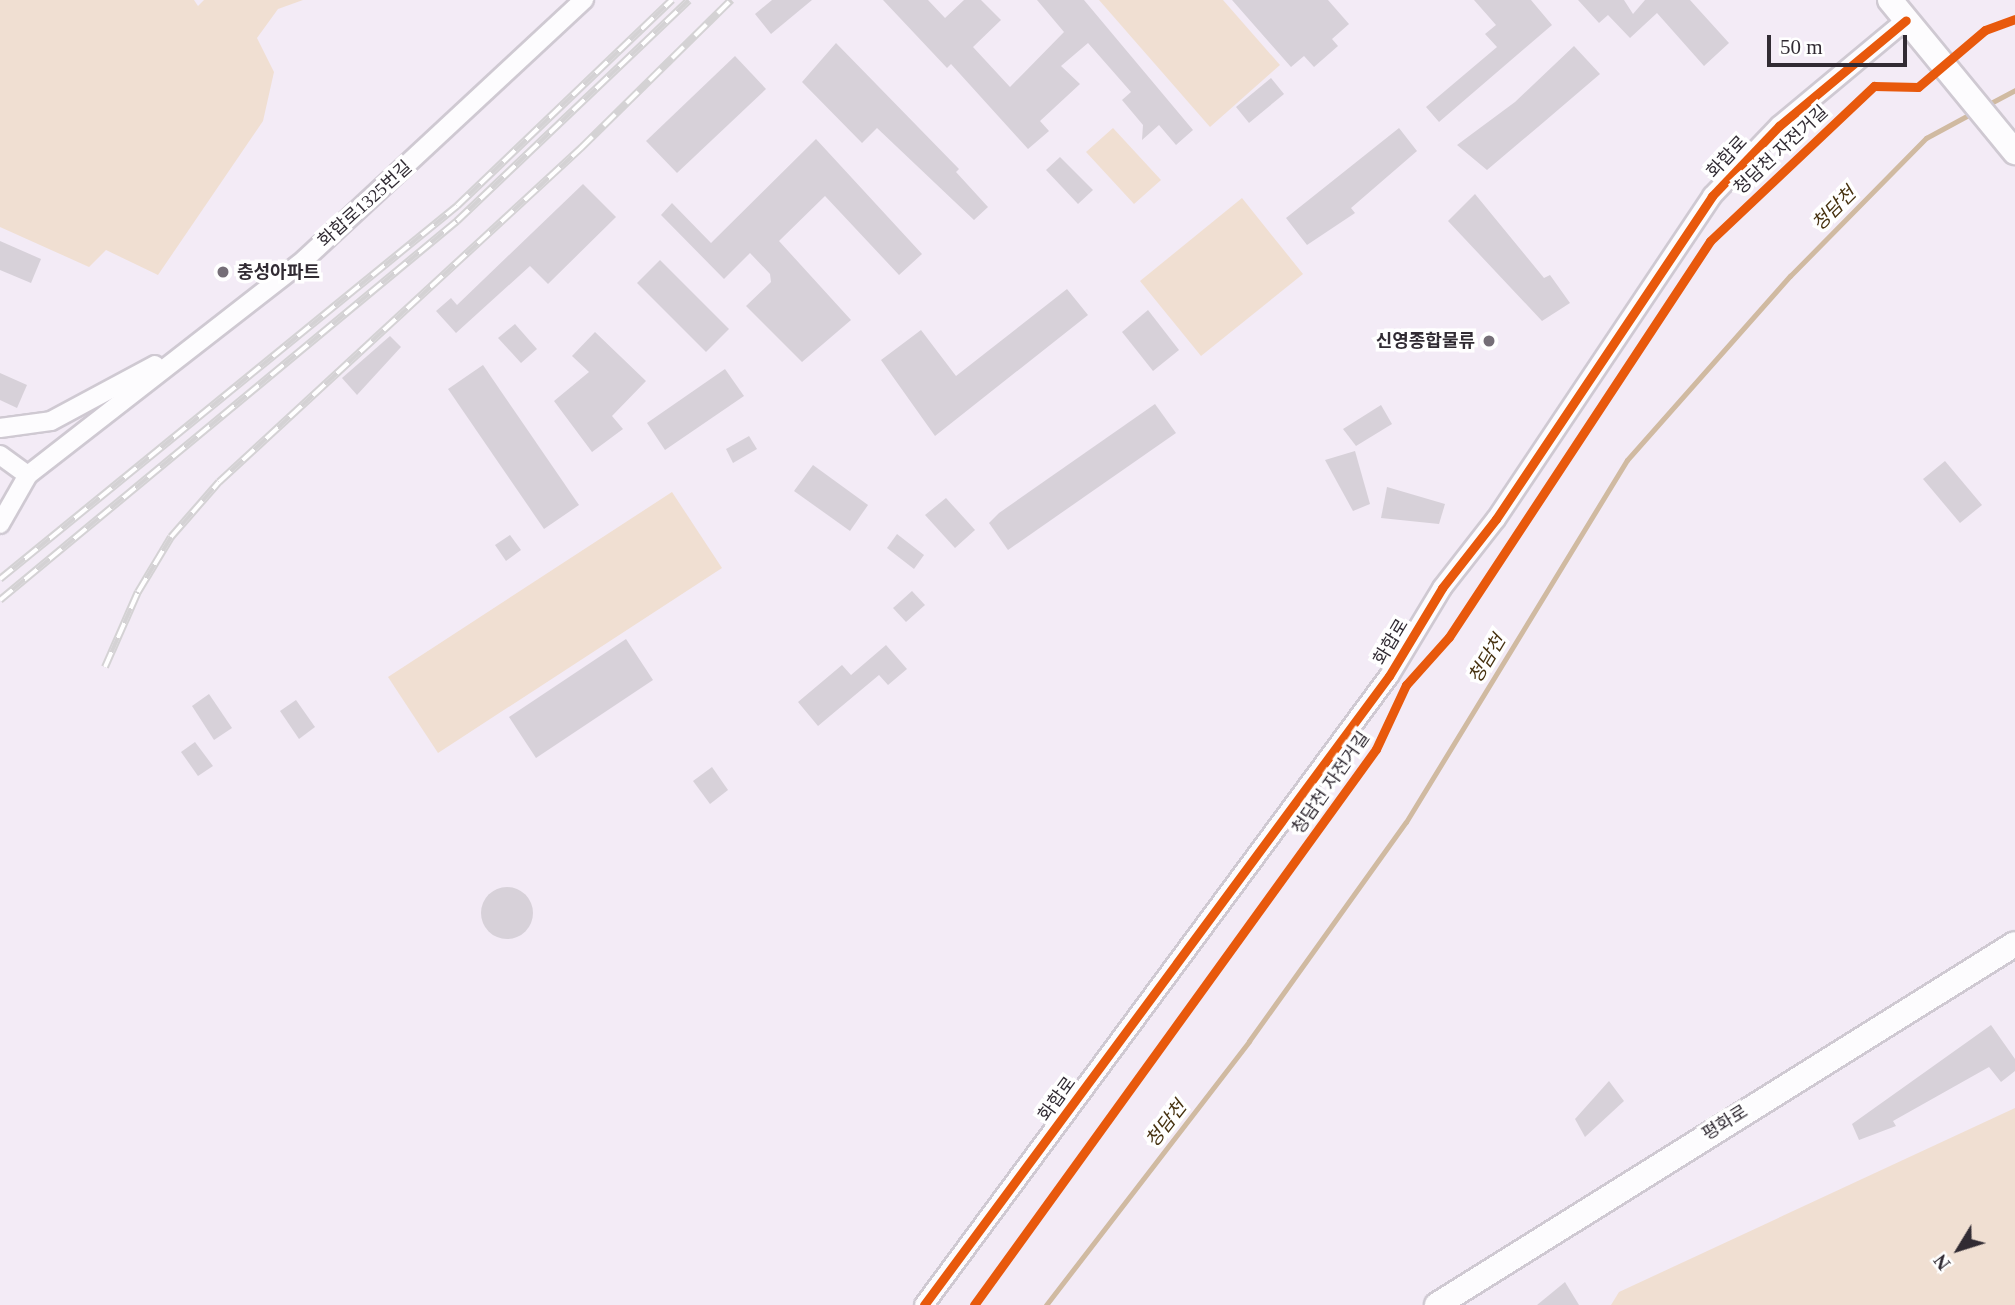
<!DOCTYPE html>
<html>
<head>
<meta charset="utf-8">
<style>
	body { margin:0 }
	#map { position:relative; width:2015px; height:1305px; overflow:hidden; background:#f3ebf6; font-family:"Times New Roman","Noto Sans KR",serif }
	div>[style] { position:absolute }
	.green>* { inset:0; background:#f0dfd2 }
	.stream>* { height:5px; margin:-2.5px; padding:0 2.5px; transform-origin:2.5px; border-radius:2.5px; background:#d0baa1 }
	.building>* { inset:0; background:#d7d1d9 }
	.round { border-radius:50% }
	.roads { filter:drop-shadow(2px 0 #cfc9d2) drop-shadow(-2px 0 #cfc9d2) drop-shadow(0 2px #cfc9d2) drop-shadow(0 -2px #cfc9d2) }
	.street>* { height:18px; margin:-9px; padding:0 9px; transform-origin:9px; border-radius:9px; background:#fdfcfe }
	.secondary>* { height:24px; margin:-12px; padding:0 12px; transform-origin:12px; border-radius:12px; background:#fdfcfe }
	.rail>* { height:8px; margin-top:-4px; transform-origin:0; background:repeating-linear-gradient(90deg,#fff 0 16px,#d4d2d4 0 32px); box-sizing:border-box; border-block:2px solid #d4d2d4 }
	.cycleway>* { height:9px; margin:-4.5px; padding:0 4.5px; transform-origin:4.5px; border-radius:4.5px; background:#e8590c }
	.dots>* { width:19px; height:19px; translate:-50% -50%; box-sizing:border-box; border:4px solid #fff; border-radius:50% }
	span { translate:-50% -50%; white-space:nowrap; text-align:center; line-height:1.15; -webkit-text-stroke:7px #fff; paint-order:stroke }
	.street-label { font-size:18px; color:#312b33 }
	.poi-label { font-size:18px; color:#312b33; font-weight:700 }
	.left { translate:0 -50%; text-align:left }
	.right { translate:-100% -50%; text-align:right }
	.water-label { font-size:19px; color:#473210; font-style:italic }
	.north { position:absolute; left:1924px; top:1214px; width:70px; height:70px; -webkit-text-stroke:5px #fff; paint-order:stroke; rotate:232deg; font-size:19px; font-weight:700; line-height:28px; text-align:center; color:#312b33 }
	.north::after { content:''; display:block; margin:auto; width:24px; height:32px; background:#312b33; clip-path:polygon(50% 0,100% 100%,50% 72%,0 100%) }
	.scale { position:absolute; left:1767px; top:35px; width:140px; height:32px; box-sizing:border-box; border:4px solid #312b33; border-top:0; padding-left:9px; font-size:21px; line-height:24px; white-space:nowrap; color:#312b33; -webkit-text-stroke:5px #fff; paint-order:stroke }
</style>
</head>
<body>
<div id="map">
	<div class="green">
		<i style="clip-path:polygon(0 0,194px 0,198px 6px,204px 0,303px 0,278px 9px,257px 38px,274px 72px,263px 121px,158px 275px,106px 250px,89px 267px,0 227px)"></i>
		<i style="clip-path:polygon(1099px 0,1223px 0,1280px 65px,1210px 127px)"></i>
		<i style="clip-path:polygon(1113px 128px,1161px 180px,1134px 204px,1086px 152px)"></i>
		<i style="clip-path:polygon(1242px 198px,1303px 274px,1201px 356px,1140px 281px)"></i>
		<i style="clip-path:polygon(672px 492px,722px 568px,438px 753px,388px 677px)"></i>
		<i style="clip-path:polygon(2015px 1108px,2015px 1305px,1611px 1305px,1619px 1292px)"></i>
	</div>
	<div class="stream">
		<i style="left:1987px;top:105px;width:32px;rotate:-28deg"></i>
		<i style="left:1046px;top:1305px;width:333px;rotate:-52.4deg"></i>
		<i style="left:1249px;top:1041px;width:269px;rotate:-54.4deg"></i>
		<i style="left:1406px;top:822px;width:424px;rotate:-58.6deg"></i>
		<i style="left:1627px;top:460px;width:246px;rotate:-48.5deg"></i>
		<i style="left:1790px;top:276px;width:194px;rotate:-45.4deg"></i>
		<i style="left:1926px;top:138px;width:52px;rotate:-28.5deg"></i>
	</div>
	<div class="building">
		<i style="clip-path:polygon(772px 0,812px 0,771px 34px,755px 14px)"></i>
		<i style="clip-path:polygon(883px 0,928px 0,945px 18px,964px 0,981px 0,1001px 20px,973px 47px,1010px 87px,1064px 32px,1037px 0,1084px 0,1193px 130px,1176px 145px,1159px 125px,1142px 140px,1143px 125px,1122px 100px,1131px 92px,1088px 43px,1061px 66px,1080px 84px,1040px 121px,1049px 131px,1028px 149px,951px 64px,947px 68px)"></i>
		<i style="clip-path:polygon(1232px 0,1328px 0,1349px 24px,1332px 39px,1338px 46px,1314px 67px,1304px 56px,1291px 67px)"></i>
		<i style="clip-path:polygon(1474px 0,1531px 0,1552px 25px,1439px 122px,1426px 107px,1497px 47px,1485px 34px,1496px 25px)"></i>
		<i style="clip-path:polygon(1578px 0,1624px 0,1633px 14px,1645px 0,1690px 0,1729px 43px,1704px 66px,1657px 13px,1630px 38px,1608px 15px,1599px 23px)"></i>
		<i style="clip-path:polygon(836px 43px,959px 169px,956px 172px,988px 207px,974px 220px,877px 128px,862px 143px,802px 82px)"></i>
		<i style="clip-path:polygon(1574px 46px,1600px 74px,1538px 127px,1487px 170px,1457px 145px,1515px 102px)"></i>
		<i style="clip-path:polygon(735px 56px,766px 89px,677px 173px,646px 141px)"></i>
		<i style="clip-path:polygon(1271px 78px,1284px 94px,1249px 123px,1236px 107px)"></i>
		<i style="clip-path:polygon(1399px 128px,1417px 151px,1351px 208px,1355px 213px,1307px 245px,1286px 218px)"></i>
		<i style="clip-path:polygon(816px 139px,922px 254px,899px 275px,825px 196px,779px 241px,851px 320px,802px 362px,746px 306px,771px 282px,770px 274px,750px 253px,724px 279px,661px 215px,672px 203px,711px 243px)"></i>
		<i style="clip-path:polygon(1060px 157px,1093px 190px,1078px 204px,1046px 170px)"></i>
		<i style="clip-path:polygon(583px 184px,616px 217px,548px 284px,530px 266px,456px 333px,436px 311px,451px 298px,457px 305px)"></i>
		<i style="clip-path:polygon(1475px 194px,1544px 278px,1550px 275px,1570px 303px,1542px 321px,1448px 221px)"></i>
		<i style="clip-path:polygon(0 241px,41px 259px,31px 283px,0 270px)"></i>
		<i style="clip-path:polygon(660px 260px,729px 329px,706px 352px,637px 283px)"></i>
		<i style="clip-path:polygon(1067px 289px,1088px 315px,935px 436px,881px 360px,921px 330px,956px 376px)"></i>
		<i style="clip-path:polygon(1148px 310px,1179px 350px,1153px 371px,1122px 332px)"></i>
		<i style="clip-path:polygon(515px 324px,537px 349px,521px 363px,498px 338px)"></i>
		<i style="clip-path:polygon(595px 332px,646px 381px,612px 416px,623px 429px,592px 452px,554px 401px,589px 372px,572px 356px)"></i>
		<i style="clip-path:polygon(390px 336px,401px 347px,357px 395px,342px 378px)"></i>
		<i style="clip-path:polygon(483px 365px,579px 505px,544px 529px,448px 389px)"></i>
		<i style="clip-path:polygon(725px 369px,744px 396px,665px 450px,647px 423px)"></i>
		<i style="clip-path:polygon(0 373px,27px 385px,17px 408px,0 400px)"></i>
		<i style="clip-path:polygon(1155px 404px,1176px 433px,1008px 550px,989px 523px,999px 513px)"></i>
		<i style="clip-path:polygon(1381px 405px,1392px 424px,1356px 446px,1343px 429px)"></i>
		<i style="clip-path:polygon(749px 436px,757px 449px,733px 463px,726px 449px)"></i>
		<i style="clip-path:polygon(1355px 451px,1370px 504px,1353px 511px,1325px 460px)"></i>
		<i style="clip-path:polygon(1945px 461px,1982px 505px,1960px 523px,1923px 479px)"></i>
		<i style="clip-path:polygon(813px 465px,868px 505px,850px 531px,794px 491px)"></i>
		<i style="clip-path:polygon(1387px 487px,1445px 504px,1439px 524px,1381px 518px)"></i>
		<i style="clip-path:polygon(946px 498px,975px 530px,955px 548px,925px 515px)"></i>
		<i style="clip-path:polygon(897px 534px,924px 555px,914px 569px,887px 548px)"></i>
		<i style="clip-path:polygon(510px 535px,521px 550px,506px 561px,495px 545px)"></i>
		<i style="clip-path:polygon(912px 591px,925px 605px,906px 622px,893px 608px)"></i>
		<i style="clip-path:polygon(626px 639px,653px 680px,536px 758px,509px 717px)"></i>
		<i style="clip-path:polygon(886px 645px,907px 669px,888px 685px,879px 675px,818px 726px,798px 702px,842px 665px,851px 675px)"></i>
		<i style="clip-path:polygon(209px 694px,232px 728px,214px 740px,192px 706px)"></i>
		<i style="clip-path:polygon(296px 700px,315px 727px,299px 739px,280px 711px)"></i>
		<i style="clip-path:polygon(195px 742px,213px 766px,198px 776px,181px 752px)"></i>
		<i style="clip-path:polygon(712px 767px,728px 790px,710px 804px,693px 781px)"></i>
		<i class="round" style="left:481px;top:887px;width:52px;height:52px"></i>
		<i style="clip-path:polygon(1991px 1025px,2015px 1059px,2015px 1071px,2001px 1082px,1989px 1067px,1893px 1121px,1896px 1126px,1859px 1140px,1852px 1124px)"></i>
		<i style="clip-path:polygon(1609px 1081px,1624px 1101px,1585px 1137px,1575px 1119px)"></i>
		<i style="clip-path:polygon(1565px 1282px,1579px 1305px,1537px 1305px)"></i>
	</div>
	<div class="roads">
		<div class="street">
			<i style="left:0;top:428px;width:51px;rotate:-7.8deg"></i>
			<i style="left:51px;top:421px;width:118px;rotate:-28.3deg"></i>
			<i style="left:0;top:455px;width:34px;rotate:36deg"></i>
			<i style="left:28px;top:475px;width:351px;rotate:-37.9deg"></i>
			<i style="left:305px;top:259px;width:381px;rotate:-42.9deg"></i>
			<i style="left:0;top:524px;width:56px;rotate:-60.3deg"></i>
			<i style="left:924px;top:1305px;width:782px;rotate:-53.53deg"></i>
			<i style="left:1389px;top:676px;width:103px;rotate:-58.9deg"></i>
			<i style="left:1442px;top:588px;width:88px;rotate:-52deg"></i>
			<i style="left:1496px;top:519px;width:389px;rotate:-56.2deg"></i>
			<i style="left:1712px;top:196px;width:97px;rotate:-46.3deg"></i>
			<i style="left:1779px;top:126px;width:165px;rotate:-39.8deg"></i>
		</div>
		<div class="secondary">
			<i style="left:1890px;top:0;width:197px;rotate:50.6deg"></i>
			<i style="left:1437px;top:1305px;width:681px;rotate:-31.99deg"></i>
		</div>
	</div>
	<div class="rail">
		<i style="left:0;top:579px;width:590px;rotate:-39.22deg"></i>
		<i style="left:457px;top:206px;width:298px;rotate:-43.8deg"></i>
		<i style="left:0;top:600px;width:594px;rotate:-39.67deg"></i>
		<i style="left:457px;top:221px;width:320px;rotate:-43.6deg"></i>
		<i style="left:105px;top:667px;width:82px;rotate:-66.3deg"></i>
		<i style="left:138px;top:592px;width:64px;rotate:-59deg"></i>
		<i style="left:171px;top:537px;width:73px;rotate:-48.9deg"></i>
		<i style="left:219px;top:482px;width:493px;rotate:-42.7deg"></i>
		<i style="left:581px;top:148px;width:211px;rotate:-44.6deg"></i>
	</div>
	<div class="cycleway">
		<i style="left:924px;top:1305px;width:782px;rotate:-53.53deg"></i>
		<i style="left:1389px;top:676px;width:103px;rotate:-58.9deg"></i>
		<i style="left:1442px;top:588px;width:88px;rotate:-52deg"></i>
		<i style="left:1496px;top:519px;width:389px;rotate:-56.2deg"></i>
		<i style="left:1712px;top:196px;width:97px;rotate:-46.3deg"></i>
		<i style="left:1779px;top:126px;width:165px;rotate:-39.8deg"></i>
		<i style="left:974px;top:1305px;width:686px;rotate:-54.13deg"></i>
		<i style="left:1376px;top:749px;width:71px;rotate:-64.9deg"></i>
		<i style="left:1406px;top:685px;width:64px;rotate:-48.1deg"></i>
		<i style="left:1449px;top:637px;width:474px;rotate:-56.6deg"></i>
		<i style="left:1710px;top:241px;width:226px;rotate:-43.4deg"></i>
		<i style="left:1874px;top:86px;width:44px;rotate:1.3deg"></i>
		<i style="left:1918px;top:87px;width:88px;rotate:-40.4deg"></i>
		<i style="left:1985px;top:30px;width:32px;rotate:-20deg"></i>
	</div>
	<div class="dots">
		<i style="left:223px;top:272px;background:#756e77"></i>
		<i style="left:1489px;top:341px;background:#756e77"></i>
	</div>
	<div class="street-label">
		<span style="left:1781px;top:150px;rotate:-43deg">청담천 자전거길</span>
		<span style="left:1727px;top:157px;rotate:-47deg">화합로</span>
		<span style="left:365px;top:204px;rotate:-42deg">화합로1325번길</span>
		<span style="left:1391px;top:642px;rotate:-59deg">화합로</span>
		<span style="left:1331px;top:783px;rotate:-55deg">청담천 자전거길</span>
		<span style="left:1057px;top:1099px;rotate:-54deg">화합로</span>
		<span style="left:1725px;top:1123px;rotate:-32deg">평화로</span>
	</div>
	<div class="poi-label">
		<span class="left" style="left:237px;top:272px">충성아파트</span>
		<span class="right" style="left:1475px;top:341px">신영종합물류</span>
	</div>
	<div class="water-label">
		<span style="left:1834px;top:209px;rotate:-45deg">청담천</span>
		<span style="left:1487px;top:659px;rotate:-59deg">청담천</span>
		<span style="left:1166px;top:1124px;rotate:-52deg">청담천</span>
	</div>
	<div class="north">N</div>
	<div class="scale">50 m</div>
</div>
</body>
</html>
